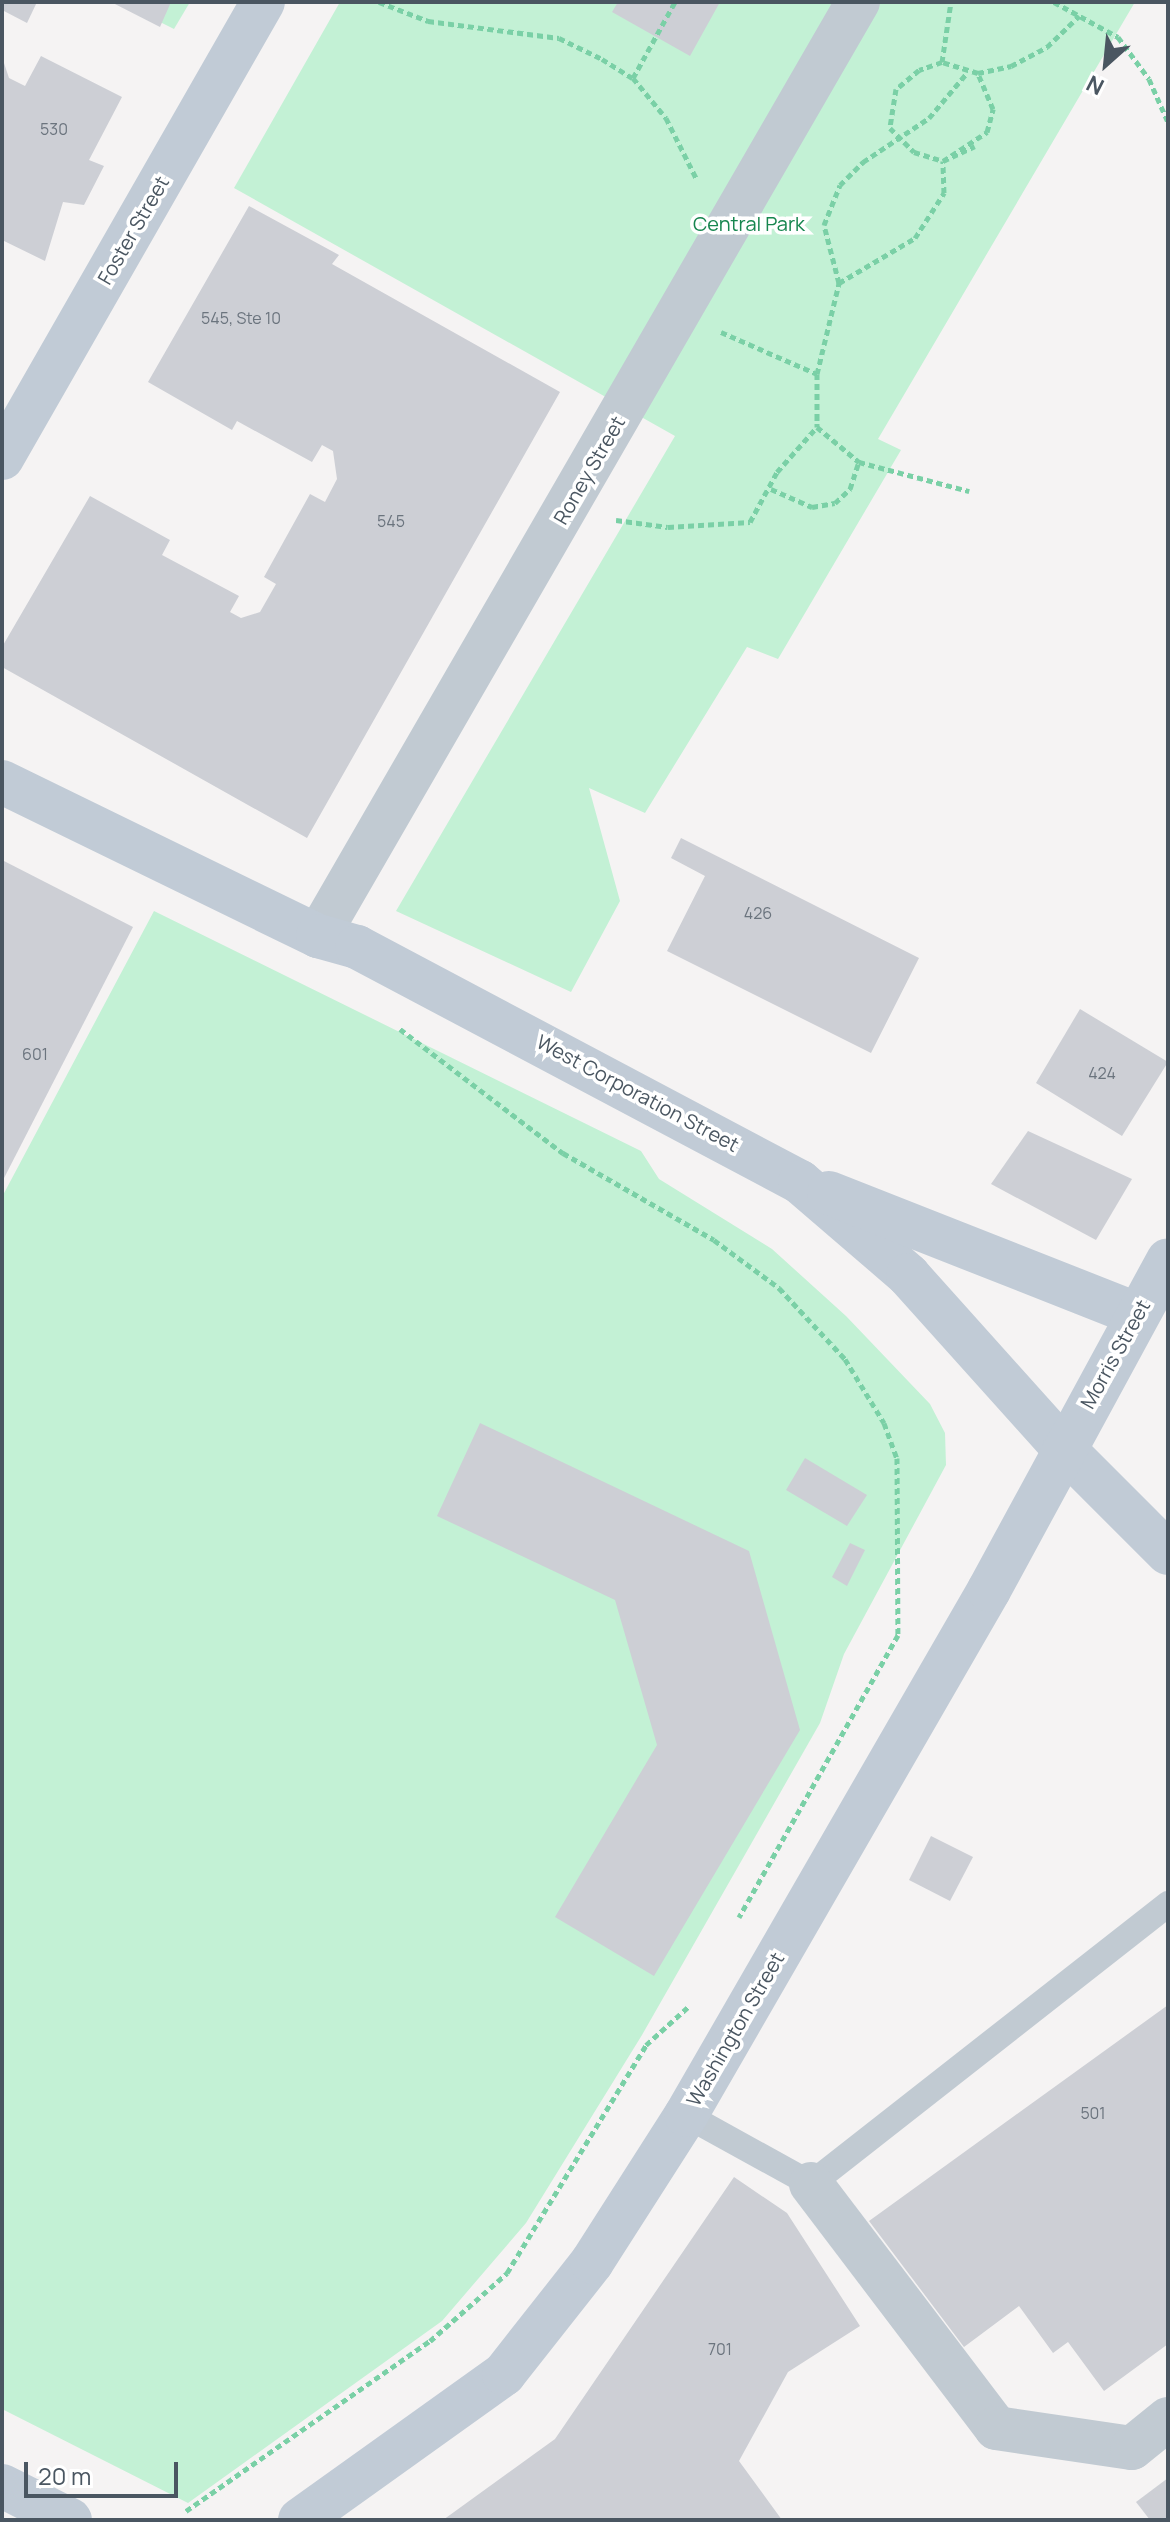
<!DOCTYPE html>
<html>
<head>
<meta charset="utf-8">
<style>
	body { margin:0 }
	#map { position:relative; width:1170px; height:2522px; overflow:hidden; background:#f5f3f3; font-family:Manrope,sans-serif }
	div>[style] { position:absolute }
	.green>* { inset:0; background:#c3f1d5 }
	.building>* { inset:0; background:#cdcfd5 }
	.path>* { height:5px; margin-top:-2.5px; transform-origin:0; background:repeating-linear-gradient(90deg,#7ad0a6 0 6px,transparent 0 10px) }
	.lane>* { height:26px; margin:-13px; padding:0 13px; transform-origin:13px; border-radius:13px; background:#c1cad2 }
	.street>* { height:44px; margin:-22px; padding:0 22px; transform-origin:22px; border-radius:22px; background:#c1cad2 }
	.secondary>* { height:44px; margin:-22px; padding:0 22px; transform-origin:22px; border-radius:22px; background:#c1cbd6 }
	span { translate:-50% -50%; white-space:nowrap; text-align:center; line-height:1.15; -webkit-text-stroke:7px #fff; paint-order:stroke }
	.number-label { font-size:16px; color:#6b747e }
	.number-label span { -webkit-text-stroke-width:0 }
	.park-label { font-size:20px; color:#17864f }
	.street-label { font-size:20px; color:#4a5661 }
	.frame { position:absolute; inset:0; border:4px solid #4a5661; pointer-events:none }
	.north { position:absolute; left:1066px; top:24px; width:80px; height:80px; -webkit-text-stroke:6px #fff; paint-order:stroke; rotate:207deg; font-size:22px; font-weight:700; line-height:32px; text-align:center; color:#4a5661 }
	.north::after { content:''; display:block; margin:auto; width:28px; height:36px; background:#4a5661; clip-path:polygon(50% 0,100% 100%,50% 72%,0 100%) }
	.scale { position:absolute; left:24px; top:2462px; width:154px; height:36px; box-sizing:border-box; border:4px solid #4a5661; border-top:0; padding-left:10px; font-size:24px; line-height:28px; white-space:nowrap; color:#4a5661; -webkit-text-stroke:6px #fff; paint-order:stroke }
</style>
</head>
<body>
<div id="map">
	<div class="green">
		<i style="clip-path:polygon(120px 2px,190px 2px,174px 29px)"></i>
		<i style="clip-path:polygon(340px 2px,1135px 2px,878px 439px,901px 450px,778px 659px,747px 647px,645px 813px,589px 788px,620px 901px,571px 992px,396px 911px,675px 436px,234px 188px)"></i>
		<i style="clip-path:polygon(154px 911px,641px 1151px,659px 1179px,772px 1249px,846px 1316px,930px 1404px,945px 1433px,946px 1465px,844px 1654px,820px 1723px,642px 2035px,526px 2223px,442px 2321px,188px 2503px,2px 2409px,2px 1197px)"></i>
	</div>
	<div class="building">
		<i style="clip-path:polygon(2px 2px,37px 2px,27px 23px,2px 10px)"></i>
		<i style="clip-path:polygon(111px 2px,171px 2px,160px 27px)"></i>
		<i style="clip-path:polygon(618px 2px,720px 2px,690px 56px,612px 12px)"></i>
		<i style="clip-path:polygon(41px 56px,122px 97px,89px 160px,104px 166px,84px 205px,63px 202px,45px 261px,2px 240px,2px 57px,9px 78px,25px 86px)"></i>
		<i style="clip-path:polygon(249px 206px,339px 255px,332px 264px,560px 392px,307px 838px,2px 667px,2px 647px,90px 496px,170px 540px,162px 555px,239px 596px,230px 612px,241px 618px,260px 612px,276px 584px,264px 577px,310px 494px,325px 502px,337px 479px,333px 451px,322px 445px,312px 462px,237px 421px,232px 430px,148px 382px)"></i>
		<i style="clip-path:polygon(681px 838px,919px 958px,871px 1053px,667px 951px,705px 876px,671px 858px)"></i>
		<i style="clip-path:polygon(2px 860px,133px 927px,2px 1182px)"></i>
		<i style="clip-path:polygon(1080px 1009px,1168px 1062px,1122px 1136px,1036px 1083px)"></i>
		<i style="clip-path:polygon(1028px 1131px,1132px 1179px,1096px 1240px,991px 1184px)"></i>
		<i style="clip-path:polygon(480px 1423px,749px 1551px,800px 1730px,654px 1976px,555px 1917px,657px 1745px,615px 1600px,437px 1516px)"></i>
		<i style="clip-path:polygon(805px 1458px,867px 1495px,847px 1526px,786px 1490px)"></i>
		<i style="clip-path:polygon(850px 1543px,865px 1550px,847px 1586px,832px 1577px)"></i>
		<i style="clip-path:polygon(931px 1836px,973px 1857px,950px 1901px,909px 1880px)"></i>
		<i style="clip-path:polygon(1168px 2005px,1168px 2344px,1104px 2391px,1068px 2342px,1053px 2353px,1019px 2306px,964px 2347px,869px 2221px)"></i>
		<i style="clip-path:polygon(734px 2177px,787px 2213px,860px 2326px,788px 2372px,739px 2461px,782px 2520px,443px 2520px,555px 2439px)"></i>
		<i style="clip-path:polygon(1168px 2478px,1168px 2520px,1150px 2520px,1136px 2502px)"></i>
	</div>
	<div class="path">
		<i style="left:379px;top:2px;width:53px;rotate:21.2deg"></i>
		<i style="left:428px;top:21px;width:132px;rotate:7.4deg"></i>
		<i style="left:559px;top:38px;width:48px;rotate:26deg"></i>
		<i style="left:602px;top:59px;width:36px;rotate:32deg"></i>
		<i style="left:633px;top:78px;width:52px;rotate:50.5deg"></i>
		<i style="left:666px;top:118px;width:69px;rotate:63.4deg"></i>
		<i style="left:1054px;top:2px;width:73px;rotate:28.7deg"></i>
		<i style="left:1118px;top:37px;width:52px;rotate:53.6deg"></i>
		<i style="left:1149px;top:79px;width:47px;rotate:66.2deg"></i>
		<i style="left:942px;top:62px;width:61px;rotate:-81.5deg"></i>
		<i style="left:978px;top:73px;width:34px;rotate:-12deg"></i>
		<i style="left:1011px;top:66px;width:41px;rotate:-27.8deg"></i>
		<i style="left:1047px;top:47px;width:45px;rotate:-44.1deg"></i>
		<i style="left:633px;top:78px;width:87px;rotate:-61.1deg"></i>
		<i style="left:839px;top:283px;width:88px;rotate:-30.6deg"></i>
		<i style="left:915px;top:238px;width:54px;rotate:-57.2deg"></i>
		<i style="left:944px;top:193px;width:32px;rotate:-92deg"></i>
		<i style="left:943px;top:161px;width:53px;rotate:-33.4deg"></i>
		<i style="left:987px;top:132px;width:24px;rotate:-75deg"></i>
		<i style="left:993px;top:109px;width:39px;rotate:-113deg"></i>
		<i style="left:978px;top:73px;width:38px;rotate:-163deg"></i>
		<i style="left:942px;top:62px;width:24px;rotate:161deg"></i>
		<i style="left:919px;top:70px;width:30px;rotate:140deg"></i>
		<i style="left:896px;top:89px;width:39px;rotate:99deg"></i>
		<i style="left:890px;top:128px;width:34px;rotate:45deg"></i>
		<i style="left:914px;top:152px;width:30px;rotate:17deg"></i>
		<i style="left:943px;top:161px;width:35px;rotate:-25deg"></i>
		<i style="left:721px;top:332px;width:105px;rotate:23.6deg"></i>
		<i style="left:817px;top:374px;width:53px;rotate:90deg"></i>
		<i style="left:817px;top:427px;width:55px;rotate:39.8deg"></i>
		<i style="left:859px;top:462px;width:114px;rotate:14.8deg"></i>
		<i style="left:817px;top:374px;width:94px;rotate:-76.4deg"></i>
		<i style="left:839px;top:283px;width:60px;rotate:-104.5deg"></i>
		<i style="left:824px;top:225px;width:43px;rotate:-68.2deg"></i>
		<i style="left:840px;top:185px;width:33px;rotate:-45deg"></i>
		<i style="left:863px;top:162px;width:79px;rotate:-33.7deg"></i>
		<i style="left:929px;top:118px;width:57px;rotate:-49.9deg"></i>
		<i style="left:771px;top:489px;width:45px;rotate:23.7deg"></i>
		<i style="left:812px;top:507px;width:23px;rotate:-10deg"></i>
		<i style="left:835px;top:503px;width:21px;rotate:-43deg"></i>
		<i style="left:850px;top:489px;width:28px;rotate:-72deg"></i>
		<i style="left:616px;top:520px;width:52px;rotate:7.7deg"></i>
		<i style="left:668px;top:527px;width:82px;rotate:-3.5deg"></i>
		<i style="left:750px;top:522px;width:57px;rotate:-61.6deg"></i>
		<i style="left:777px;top:472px;width:60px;rotate:-48.4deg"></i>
		<i style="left:400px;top:1029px;width:205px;rotate:37.3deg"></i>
		<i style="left:563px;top:1153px;width:174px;rotate:29.9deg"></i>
		<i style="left:714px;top:1240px;width:81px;rotate:36.4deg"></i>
		<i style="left:779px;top:1288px;width:97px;rotate:47.1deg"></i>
		<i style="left:845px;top:1359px;width:75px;rotate:58.6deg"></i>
		<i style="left:884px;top:1423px;width:37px;rotate:70deg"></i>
		<i style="left:897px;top:1458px;width:177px;rotate:89.7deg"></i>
		<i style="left:898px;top:1635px;width:324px;rotate:119.4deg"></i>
		<i style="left:186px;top:2511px;width:297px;rotate:-34.9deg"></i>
		<i style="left:430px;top:2341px;width:103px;rotate:-41.4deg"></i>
		<i style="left:507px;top:2273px;width:267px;rotate:-58.6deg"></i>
		<i style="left:646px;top:2045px;width:58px;rotate:-42.2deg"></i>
	</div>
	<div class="lane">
		<i style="left:686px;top:2115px;width:143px;rotate:28.9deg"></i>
		<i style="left:811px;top:2184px;width:454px;rotate:-38.1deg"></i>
	</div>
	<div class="street">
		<i style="left:318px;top:936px;width:1079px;rotate:-59.97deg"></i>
		<i style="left:811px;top:2184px;width:306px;rotate:52.8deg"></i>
		<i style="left:996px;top:2428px;width:137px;rotate:8.4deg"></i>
		<i style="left:1132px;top:2448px;width:46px;rotate:-38.9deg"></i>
	</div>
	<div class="secondary">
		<i style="left:2px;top:458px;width:525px;rotate:-60.21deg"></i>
		<i style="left:2px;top:782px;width:352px;rotate:26deg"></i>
		<i style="left:318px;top:936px;width:41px;rotate:15.8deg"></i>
		<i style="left:357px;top:947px;width:501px;rotate:27.94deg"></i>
		<i style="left:800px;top:1182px;width:143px;rotate:40.7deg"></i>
		<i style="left:908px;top:1275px;width:234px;rotate:48.1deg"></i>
		<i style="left:1064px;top:1449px;width:147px;rotate:45deg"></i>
		<i style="left:829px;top:1193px;width:330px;rotate:21.5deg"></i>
		<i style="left:2px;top:2486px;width:76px;rotate:26.6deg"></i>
		<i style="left:300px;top:2520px;width:251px;rotate:-35.6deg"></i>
		<i style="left:504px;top:2374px;width:142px;rotate:-51.8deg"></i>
		<i style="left:592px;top:2262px;width:174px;rotate:-57.4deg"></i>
		<i style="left:686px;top:2115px;width:606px;rotate:-60.01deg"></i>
		<i style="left:989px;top:1590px;width:375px;rotate:-61.5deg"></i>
	</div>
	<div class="number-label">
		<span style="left:54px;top:129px">530</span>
		<span style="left:241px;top:318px">545, Ste 10</span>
		<span style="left:391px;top:521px">545</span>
		<span style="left:758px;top:913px">426</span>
		<span style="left:35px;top:1054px">601</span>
		<span style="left:1102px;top:1073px">424</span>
		<span style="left:1093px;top:2113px">501</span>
		<span style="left:720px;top:2349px">701</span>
	</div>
	<div class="park-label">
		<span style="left:749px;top:223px">Central Park</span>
	</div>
	<div class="street-label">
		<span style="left:133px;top:230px;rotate:-60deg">Foster Street</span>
		<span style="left:589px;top:470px;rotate:-60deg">Roney Street</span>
		<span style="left:638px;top:1093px;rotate:28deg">West Corporation Street</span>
		<span style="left:1115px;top:1354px;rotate:-61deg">Morris Street</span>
		<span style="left:735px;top:2029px;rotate:-60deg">Washington Street</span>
	</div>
	<div class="frame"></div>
	<div class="north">N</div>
	<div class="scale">20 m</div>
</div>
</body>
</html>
